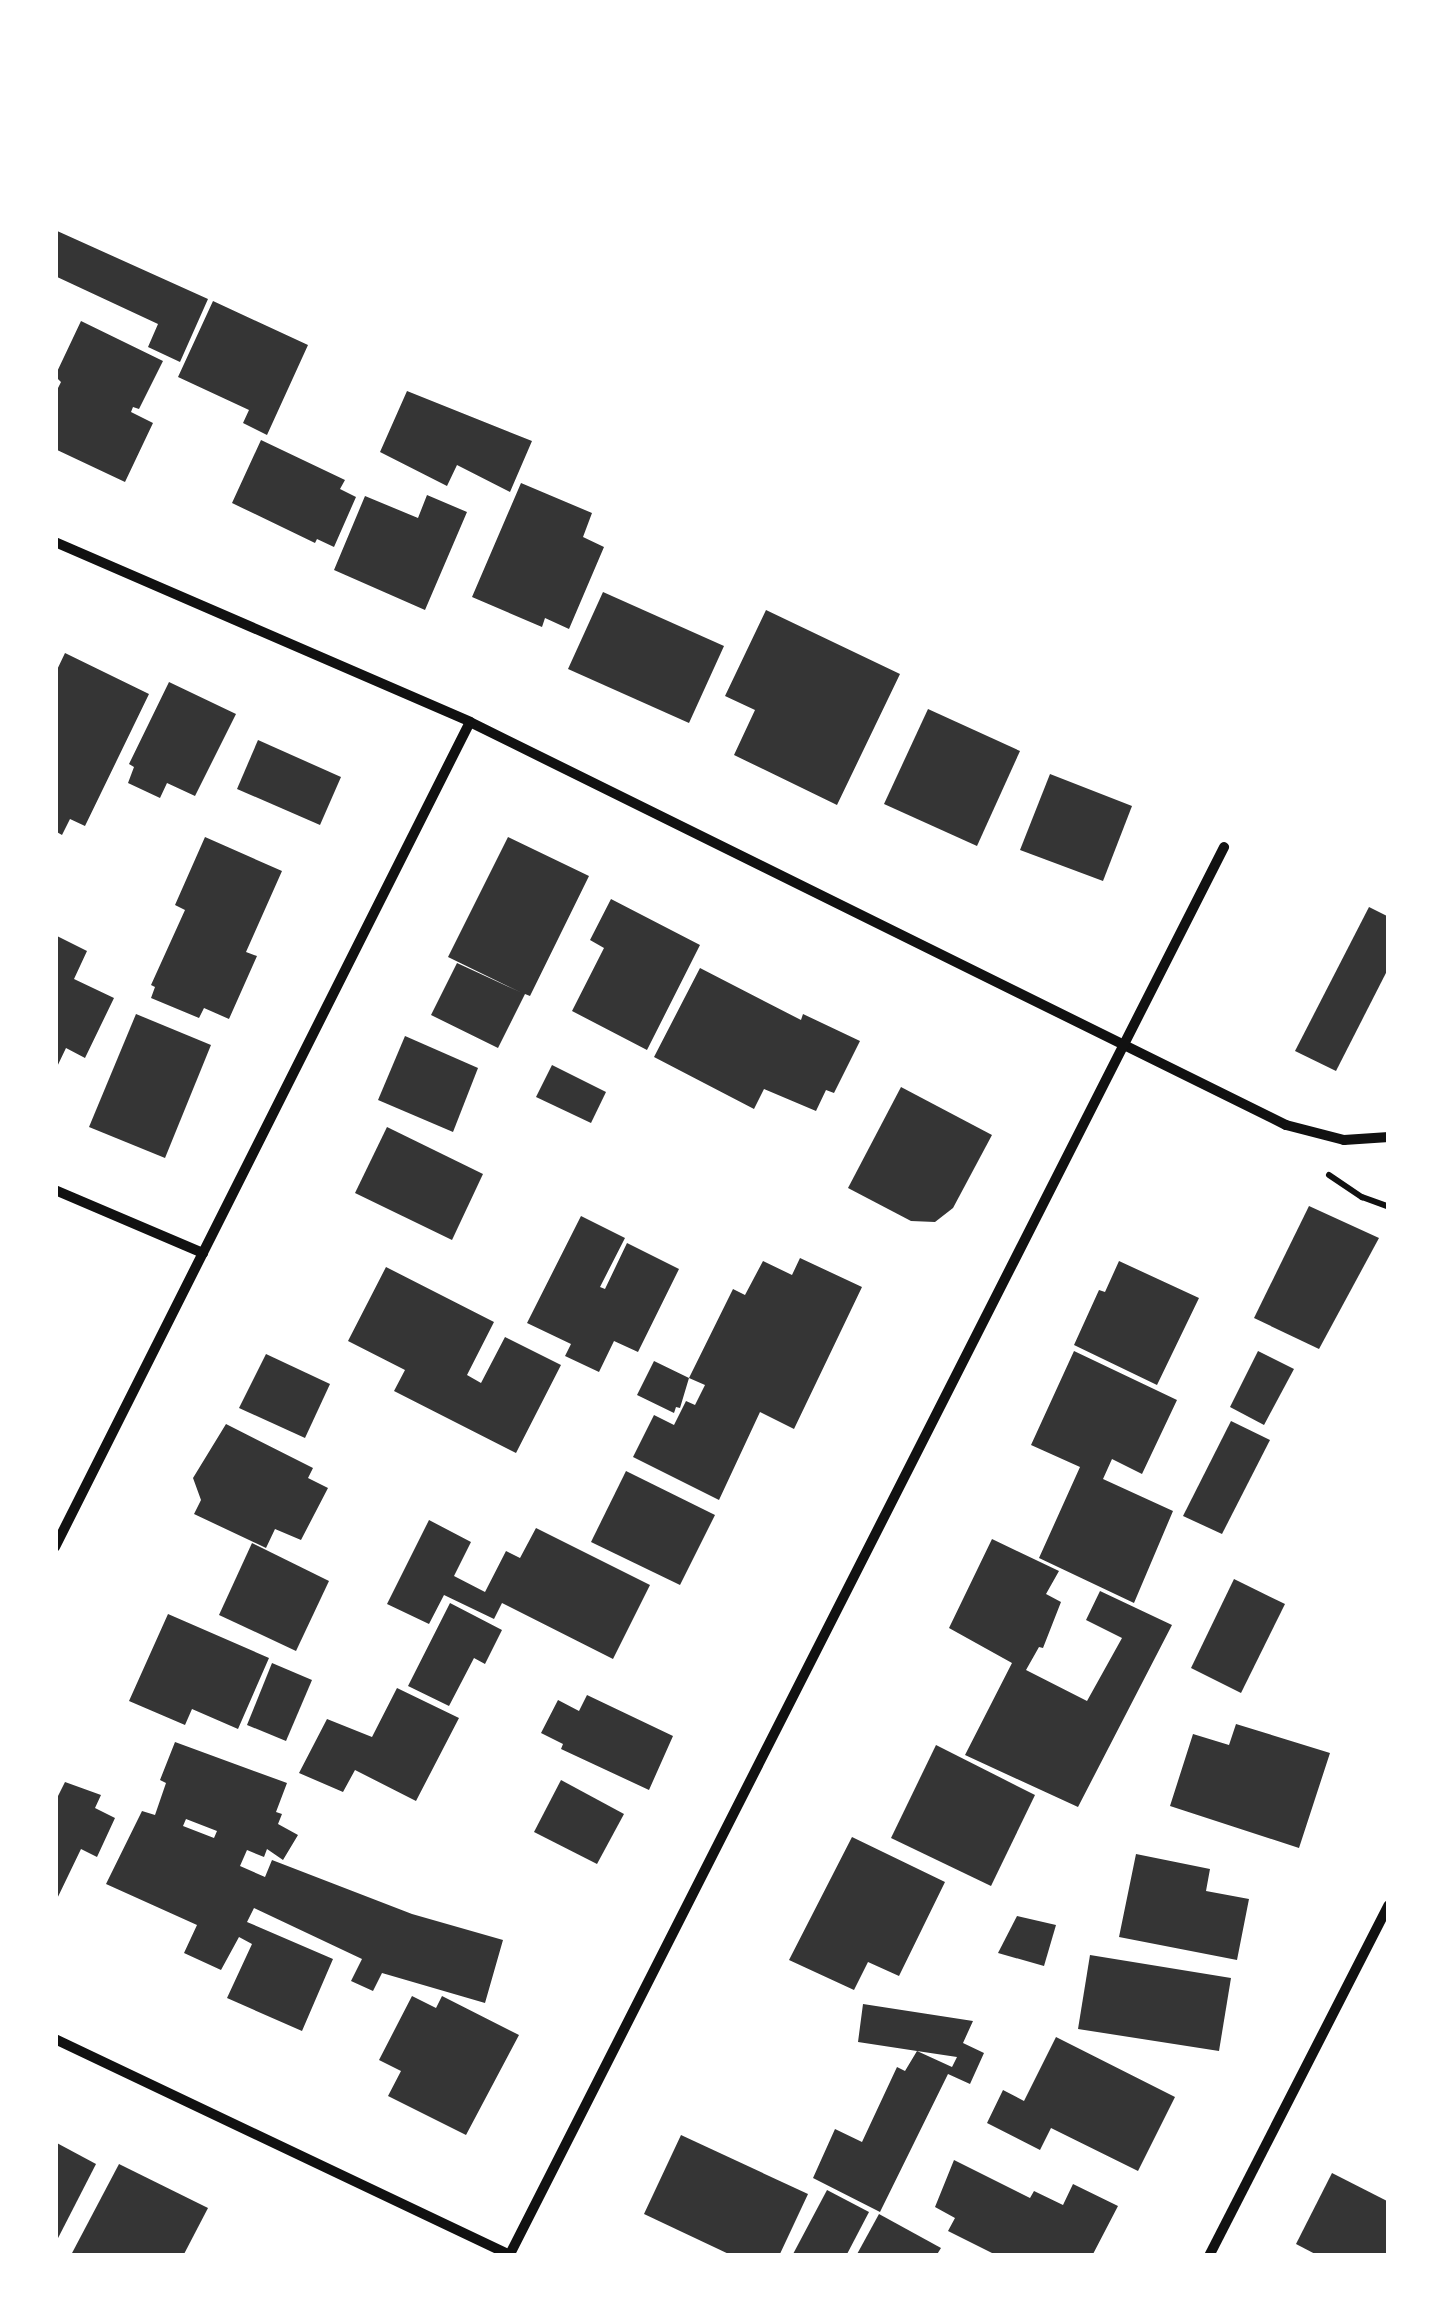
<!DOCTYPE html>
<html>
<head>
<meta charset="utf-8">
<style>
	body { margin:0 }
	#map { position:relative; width:1444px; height:2311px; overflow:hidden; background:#fff; font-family:Figtree,sans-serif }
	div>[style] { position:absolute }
	.building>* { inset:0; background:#353535 }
	.path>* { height:6px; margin:-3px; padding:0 3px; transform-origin:3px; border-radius:3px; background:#111 }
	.minor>* { height:10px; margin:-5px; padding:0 5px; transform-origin:5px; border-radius:5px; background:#111 }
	span { translate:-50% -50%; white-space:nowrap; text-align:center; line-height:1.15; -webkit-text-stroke:10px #fff; paint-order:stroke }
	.frame { position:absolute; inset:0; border:58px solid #fff; pointer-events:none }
</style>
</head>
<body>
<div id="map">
	<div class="building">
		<i style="clip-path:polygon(55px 230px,208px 299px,180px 362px,148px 347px,158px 324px,55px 276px)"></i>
		<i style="clip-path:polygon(213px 301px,308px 345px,267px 435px,243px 423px,249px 410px,178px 377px)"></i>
		<i style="clip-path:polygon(81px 321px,163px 361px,139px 409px,133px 407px,131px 412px,153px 423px,125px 482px,55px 449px,55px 394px,61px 382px,55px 376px)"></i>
		<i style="clip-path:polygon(407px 391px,532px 441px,510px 492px,457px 465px,447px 486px,380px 452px)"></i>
		<i style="clip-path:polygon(261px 440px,345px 480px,340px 489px,356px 497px,334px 547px,317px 539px,315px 543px,232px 503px)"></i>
		<i style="clip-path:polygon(521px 483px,592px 513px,583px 537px,604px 547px,569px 629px,545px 618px,542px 627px,472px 597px)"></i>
		<i style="clip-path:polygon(427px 495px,467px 512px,425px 610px,334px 570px,365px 496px,418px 518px)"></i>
		<i style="clip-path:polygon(603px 592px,724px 646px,689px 723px,568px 669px)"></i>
		<i style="clip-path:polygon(766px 610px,900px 674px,837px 805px,734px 755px,755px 710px,725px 696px)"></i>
		<i style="clip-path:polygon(65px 653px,149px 694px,85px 826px,70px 819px,62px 835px,55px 831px,55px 674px)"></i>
		<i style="clip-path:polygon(169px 682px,236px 714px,195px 796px,167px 783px,160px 798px,128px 783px,134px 767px,129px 764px)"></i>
		<i style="clip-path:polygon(928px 709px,1020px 751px,977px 846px,884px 804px)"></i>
		<i style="clip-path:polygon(258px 740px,341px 777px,320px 825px,237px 789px)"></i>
		<i style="clip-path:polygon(1050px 774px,1132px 806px,1103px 881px,1020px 850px)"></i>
		<i style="clip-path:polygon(205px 837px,282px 871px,246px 952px,257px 956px,229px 1019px,204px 1008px,199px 1018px,151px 998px,155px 987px,151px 985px,185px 910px,175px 905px)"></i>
		<i style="clip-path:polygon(508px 837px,589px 876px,530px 996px,525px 994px,498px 1048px,431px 1015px,457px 963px,520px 992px,448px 957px)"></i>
		<i style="clip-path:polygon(611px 899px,700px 945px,647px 1050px,572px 1011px,604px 948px,590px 940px)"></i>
		<i style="clip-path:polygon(1369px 907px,1389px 917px,1389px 967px,1336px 1071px,1295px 1051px)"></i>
		<i style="clip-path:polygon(55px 935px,87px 951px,74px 979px,114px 998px,85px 1058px,66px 1048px,55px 1071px)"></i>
		<i style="clip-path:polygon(700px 968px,801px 1020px,803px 1014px,860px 1041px,834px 1093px,826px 1090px,816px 1111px,764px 1089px,754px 1109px,654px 1057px)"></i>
		<i style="clip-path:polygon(136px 1014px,211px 1045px,165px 1158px,89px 1127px)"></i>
		<i style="clip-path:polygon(405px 1036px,478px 1068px,453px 1132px,378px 1100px)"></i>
		<i style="clip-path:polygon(552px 1065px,606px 1092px,591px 1123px,536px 1097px)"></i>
		<i style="clip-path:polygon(901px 1087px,992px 1135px,953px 1208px,935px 1222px,911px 1221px,848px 1188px)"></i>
		<i style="clip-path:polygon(387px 1127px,483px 1174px,452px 1240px,355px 1193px)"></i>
		<i style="clip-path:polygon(1309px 1206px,1379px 1238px,1319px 1349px,1254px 1318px)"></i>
		<i style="clip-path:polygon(581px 1216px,625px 1238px,600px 1287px,605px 1289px,627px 1243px,679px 1269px,638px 1352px,614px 1341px,599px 1372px,565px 1356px,571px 1344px,527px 1323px)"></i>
		<i style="clip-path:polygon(800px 1258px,862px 1287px,794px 1429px,760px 1412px,719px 1500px,633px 1457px,654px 1415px,674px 1425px,686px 1401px,695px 1405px,705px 1385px,689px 1378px,733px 1289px,745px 1295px,763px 1261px,792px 1275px)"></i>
		<i style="clip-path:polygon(1119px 1261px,1199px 1298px,1157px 1385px,1074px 1345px,1099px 1290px,1105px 1292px)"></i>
		<i style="clip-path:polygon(386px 1267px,494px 1322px,467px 1375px,481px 1383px,505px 1337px,561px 1365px,516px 1453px,394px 1391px,405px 1370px,348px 1341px)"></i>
		<i style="clip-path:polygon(1074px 1351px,1177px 1400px,1142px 1474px,1112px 1459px,1103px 1479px,1173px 1511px,1134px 1603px,1039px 1558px,1080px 1467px,1031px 1445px)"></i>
		<i style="clip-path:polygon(1258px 1351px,1294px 1369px,1264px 1425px,1230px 1407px)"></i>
		<i style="clip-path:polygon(266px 1354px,330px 1384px,305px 1438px,239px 1408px)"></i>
		<i style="clip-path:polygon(654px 1361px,689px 1378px,680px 1408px,676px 1407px,674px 1413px,637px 1395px)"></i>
		<i style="clip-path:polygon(1231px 1421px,1270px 1440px,1222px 1534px,1183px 1516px)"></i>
		<i style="clip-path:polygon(226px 1424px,313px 1468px,308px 1478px,328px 1488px,301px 1540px,275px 1529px,266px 1548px,194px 1514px,201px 1500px,193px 1478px)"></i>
		<i style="clip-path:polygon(626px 1471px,715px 1515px,680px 1585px,591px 1542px)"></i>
		<i style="clip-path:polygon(429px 1520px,471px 1542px,454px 1576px,485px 1592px,506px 1551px,520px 1558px,536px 1528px,650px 1585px,613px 1659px,502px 1603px,494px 1619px,444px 1595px,429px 1624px,387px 1604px)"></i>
		<i style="clip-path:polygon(992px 1539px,1059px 1571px,1046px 1594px,1061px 1602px,1043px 1648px,1039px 1647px,1026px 1670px,1087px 1701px,1122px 1638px,1086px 1620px,1100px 1591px,1172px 1625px,1078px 1807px,965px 1755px,1012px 1663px,949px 1628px)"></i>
		<i style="clip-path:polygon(252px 1543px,329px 1581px,296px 1651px,219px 1615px)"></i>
		<i style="clip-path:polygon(1234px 1579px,1285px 1604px,1241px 1693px,1191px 1668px)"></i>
		<i style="clip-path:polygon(450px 1603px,502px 1630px,485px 1664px,474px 1658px,449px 1706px,408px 1686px)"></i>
		<i style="clip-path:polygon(168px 1614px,269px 1658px,238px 1729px,192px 1709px,185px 1725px,129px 1701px)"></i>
		<i style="clip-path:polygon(272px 1663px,312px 1680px,286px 1741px,247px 1725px)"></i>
		<i style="clip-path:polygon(397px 1688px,459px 1718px,416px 1801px,355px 1770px,343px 1792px,299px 1773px,327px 1719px,372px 1737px)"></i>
		<i style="clip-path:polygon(587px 1695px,673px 1736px,649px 1790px,561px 1749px,563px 1744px,541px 1733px,558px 1700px,579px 1711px)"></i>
		<i style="clip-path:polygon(1236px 1724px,1330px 1753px,1299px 1848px,1170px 1806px,1193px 1734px,1229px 1745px)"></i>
		<i style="clip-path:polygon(evenodd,175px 1742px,287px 1783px,276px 1812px,282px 1814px,278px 1824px,298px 1835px,283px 1860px,267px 1849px,264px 1857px,247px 1850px,240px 1866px,265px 1877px,272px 1860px,412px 1914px,503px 1940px,485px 2003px,382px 1973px,373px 1991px,351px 1981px,362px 1959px,254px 1908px,247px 1922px,333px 1959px,302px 2031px,227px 1998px,252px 1944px,239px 1937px,221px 1970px,184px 1953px,197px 1925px,106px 1884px,142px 1811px,155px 1815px,166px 1783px,160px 1780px,175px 1742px,186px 1819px,217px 1831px,214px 1838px,183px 1826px,186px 1819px)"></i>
		<i style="clip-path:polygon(936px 1745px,1035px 1795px,991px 1886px,891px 1838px)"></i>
		<i style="clip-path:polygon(561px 1780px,624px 1814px,597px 1864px,534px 1832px)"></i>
		<i style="clip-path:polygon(65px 1782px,101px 1795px,95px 1808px,115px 1818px,97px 1857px,81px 1849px,55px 1903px,55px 1802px)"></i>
		<i style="clip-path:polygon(852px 1837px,945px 1882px,899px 1976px,868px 1962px,854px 1990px,789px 1960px)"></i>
		<i style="clip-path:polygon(1136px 1854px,1210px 1869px,1206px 1891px,1249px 1899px,1237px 1960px,1119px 1937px)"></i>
		<i style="clip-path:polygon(1017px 1916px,1056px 1925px,1044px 1966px,998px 1953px)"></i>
		<i style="clip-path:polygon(1090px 1955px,1231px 1978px,1219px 2051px,1078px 2029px)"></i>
		<i style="clip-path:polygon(412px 1996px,436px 2008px,442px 1996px,519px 2035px,466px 2135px,388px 2096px,401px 2071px,379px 2060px)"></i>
		<i style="clip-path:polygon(evenodd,863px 2004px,973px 2021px,963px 2043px,984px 2053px,970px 2084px,948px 2074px,880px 2212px,813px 2178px,835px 2129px,862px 2142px,897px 2067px,905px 2071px,917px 2051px,858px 2042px,863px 2004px,917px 2051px,957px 2057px,952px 2067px,917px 2051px)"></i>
		<i style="clip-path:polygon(1056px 2037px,1175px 2097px,1138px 2171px,1051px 2128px,1040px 2150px,987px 2123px,1003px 2090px,1024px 2101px)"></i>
		<i style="clip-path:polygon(681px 2135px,808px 2194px,779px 2256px,733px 2256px,644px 2214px)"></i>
		<i style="clip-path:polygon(55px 2142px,96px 2164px,55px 2244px)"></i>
		<i style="clip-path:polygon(954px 2160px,1030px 2198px,1034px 2191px,1063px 2205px,1073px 2184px,1118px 2206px,1092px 2256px,998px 2256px,948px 2231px,955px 2218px,935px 2207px)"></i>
		<i style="clip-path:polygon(119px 2164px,208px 2208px,183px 2256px,71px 2255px)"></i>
		<i style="clip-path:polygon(1332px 2173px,1389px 2202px,1389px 2256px,1319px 2256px,1296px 2244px)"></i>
		<i style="clip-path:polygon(827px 2190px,869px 2212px,846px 2256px,792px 2256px)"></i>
		<i style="clip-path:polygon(879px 2214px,941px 2248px,936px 2256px,856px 2256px)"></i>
	</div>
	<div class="path">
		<i style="left:1329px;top:1175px;width:40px;rotate:34deg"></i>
		<i style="left:1362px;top:1197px;width:29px;rotate:20deg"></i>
	</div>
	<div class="minor">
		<i style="left:55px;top:542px;width:452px;rotate:23.4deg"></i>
		<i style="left:470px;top:722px;width:910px;rotate:26.28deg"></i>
		<i style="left:1286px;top:1125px;width:60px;rotate:14.5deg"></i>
		<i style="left:1344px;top:1140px;width:45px;rotate:-3.8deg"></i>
		<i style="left:55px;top:1190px;width:161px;rotate:23.1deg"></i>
		<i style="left:55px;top:1547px;width:923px;rotate:-63.3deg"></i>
		<i style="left:55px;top:2039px;width:506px;rotate:25.4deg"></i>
		<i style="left:509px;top:2256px;width:1580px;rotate:-63.09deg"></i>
		<i style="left:1209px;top:2256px;width:394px;rotate:-62.9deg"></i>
	</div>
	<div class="frame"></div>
</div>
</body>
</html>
